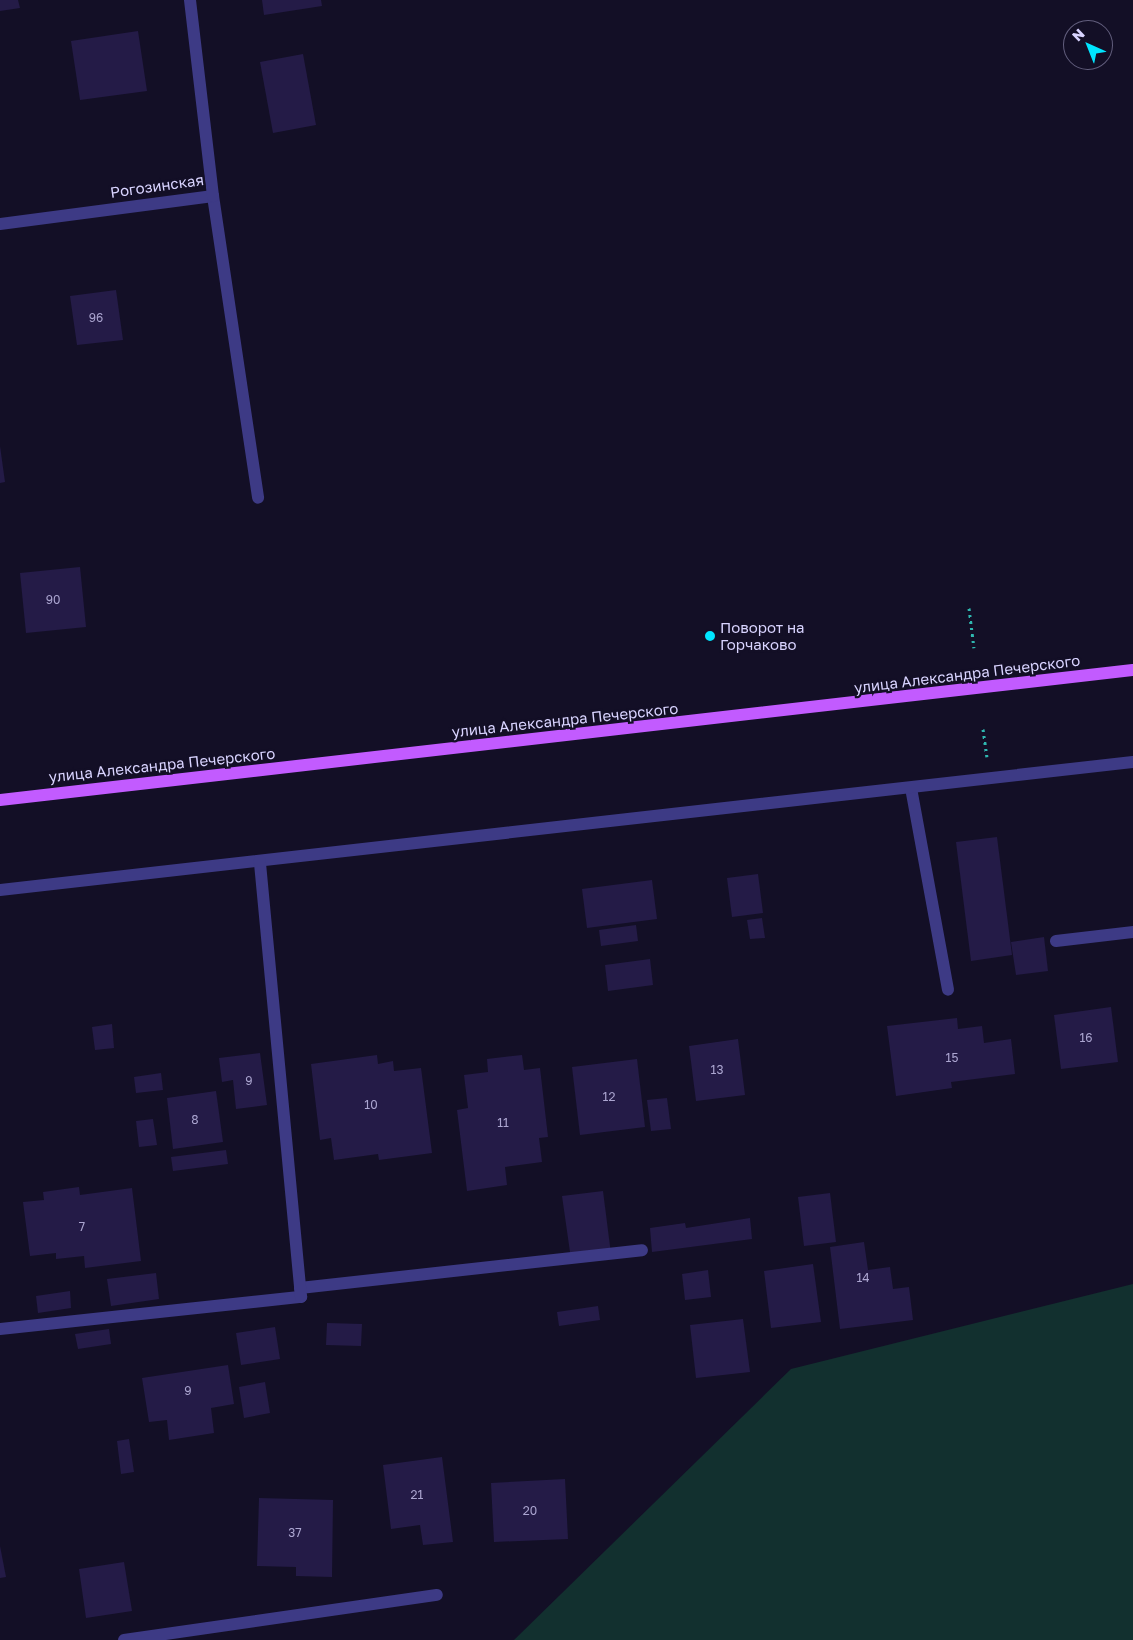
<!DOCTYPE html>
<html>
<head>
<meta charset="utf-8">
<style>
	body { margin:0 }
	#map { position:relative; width:1133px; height:1640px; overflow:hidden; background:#130f26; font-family:"Golos Text",sans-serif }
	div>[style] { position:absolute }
	.green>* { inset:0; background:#12302f }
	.building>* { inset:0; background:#241b47 }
	.path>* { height:3px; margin-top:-1.5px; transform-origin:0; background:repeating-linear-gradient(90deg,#2fb8b0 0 2.5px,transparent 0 6.5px) }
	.minor>* { height:12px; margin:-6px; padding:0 6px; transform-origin:6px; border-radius:6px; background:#3d3a85 }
	.major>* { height:12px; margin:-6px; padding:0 6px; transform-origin:6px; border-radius:6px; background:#c25bff }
	.dots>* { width:14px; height:14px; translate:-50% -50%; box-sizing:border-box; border:2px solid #130f26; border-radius:50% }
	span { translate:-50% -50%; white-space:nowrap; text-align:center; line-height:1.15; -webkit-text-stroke:4.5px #130f26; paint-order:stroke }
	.number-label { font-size:12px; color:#aca6d1 }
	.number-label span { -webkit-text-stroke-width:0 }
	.street-label { font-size:15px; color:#d9d4ff }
	.poi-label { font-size:15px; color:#d9d4ff }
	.left { translate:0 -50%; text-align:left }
	.north { position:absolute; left:1063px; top:20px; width:50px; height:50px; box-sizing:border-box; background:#130f26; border:1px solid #625e7d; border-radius:50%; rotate:316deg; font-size:14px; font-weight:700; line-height:20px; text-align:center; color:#d9d4ff }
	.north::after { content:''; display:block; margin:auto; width:18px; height:22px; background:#00e5ff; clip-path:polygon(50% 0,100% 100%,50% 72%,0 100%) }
</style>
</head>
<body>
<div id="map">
	<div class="green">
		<i style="clip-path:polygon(1133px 1284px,1133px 1640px,514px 1640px,791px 1369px)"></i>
	</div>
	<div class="building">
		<i style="clip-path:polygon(0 0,18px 0,20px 8px,0 11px)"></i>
		<i style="clip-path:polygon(262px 0,321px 0,322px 6px,264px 15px)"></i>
		<i style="clip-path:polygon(138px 31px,147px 91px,80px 100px,71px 41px)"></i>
		<i style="clip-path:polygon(303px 54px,316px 125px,273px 133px,260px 62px)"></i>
		<i style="clip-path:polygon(116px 290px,123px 340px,77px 345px,70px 296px)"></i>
		<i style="clip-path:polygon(0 446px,5px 482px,0 483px)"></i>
		<i style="clip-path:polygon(80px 567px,86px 627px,26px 633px,20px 573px)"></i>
		<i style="clip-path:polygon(997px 837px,1012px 955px,971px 961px,956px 842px)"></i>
		<i style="clip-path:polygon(758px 874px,763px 913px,732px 917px,727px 878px)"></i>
		<i style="clip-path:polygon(652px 880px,657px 919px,587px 928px,582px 889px)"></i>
		<i style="clip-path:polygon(762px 918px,765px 938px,750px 939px,747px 920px)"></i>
		<i style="clip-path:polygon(636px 925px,638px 941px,601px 946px,599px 930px)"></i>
		<i style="clip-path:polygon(1044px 937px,1048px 971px,1016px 975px,1011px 942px)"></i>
		<i style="clip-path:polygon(650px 959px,653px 985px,608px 991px,605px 965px)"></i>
		<i style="clip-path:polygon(1111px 1007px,1118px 1062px,1061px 1069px,1054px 1015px)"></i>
		<i style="clip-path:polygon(957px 1018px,958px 1029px,982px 1026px,984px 1043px,1011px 1039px,1015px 1074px,951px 1082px,952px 1088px,896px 1096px,887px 1026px)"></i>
		<i style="clip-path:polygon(112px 1024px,114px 1048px,95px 1050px,92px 1027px)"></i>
		<i style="clip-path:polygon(738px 1039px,745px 1095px,696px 1101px,689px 1046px)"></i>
		<i style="clip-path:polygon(260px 1053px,267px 1105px,236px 1109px,233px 1080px,222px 1082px,219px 1058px)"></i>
		<i style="clip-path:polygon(377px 1055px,378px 1064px,393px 1061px,394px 1071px,421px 1068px,432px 1153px,379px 1160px,378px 1154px,334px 1160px,331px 1138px,320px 1140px,311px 1064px)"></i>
		<i style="clip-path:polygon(522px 1055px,524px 1070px,540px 1068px,548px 1137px,539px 1138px,542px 1162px,505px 1167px,507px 1185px,467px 1191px,457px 1110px,468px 1108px,464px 1075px,488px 1072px,487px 1059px)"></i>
		<i style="clip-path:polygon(637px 1059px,645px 1127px,580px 1135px,572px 1067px)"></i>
		<i style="clip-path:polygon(161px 1073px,163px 1090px,136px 1093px,134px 1077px)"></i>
		<i style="clip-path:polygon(216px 1091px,223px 1142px,173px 1149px,167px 1098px)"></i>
		<i style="clip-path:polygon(667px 1098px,671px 1129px,651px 1131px,647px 1100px)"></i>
		<i style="clip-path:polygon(153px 1119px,157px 1145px,139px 1147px,136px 1121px)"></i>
		<i style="clip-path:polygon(226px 1150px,228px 1164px,173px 1171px,171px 1157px)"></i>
		<i style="clip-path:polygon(79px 1187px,80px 1195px,132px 1188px,141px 1261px,85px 1268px,84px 1256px,56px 1259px,56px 1253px,30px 1256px,23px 1202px,44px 1200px,43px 1192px)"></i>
		<i style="clip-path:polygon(603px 1191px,611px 1254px,571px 1259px,562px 1196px)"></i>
		<i style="clip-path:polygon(830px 1193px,836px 1242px,804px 1246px,798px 1197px)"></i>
		<i style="clip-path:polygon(750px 1218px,752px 1239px,652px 1252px,650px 1228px,685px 1223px,686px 1228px)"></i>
		<i style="clip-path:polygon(864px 1242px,868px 1270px,890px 1267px,893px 1289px,909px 1287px,913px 1320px,840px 1329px,830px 1247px)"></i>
		<i style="clip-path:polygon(813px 1264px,821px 1322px,771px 1328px,764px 1271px)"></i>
		<i style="clip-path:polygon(708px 1270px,711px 1297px,685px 1300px,682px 1274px)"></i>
		<i style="clip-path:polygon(156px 1273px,159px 1299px,111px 1306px,107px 1279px)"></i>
		<i style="clip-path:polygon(70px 1291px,71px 1308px,38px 1313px,36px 1296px)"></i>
		<i style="clip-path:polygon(598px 1306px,600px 1320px,559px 1326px,557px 1312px)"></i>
		<i style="clip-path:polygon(743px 1319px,750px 1372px,696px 1378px,690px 1325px)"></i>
		<i style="clip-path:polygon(327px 1323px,362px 1324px,361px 1346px,326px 1345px)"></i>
		<i style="clip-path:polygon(275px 1327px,280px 1359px,241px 1365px,236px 1333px)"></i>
		<i style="clip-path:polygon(109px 1329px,111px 1344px,78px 1349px,75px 1334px)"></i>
		<i style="clip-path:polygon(228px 1365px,234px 1404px,211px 1408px,214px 1433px,169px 1440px,167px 1420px,149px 1422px,142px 1378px)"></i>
		<i style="clip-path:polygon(265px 1382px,270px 1413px,244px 1418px,239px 1387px)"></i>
		<i style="clip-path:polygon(129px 1439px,134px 1472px,121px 1474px,117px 1441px)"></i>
		<i style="clip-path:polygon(442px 1457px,453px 1542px,423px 1545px,420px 1525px,391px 1529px,383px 1465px)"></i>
		<i style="clip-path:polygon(565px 1479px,568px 1539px,494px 1542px,491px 1483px)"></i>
		<i style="clip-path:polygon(259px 1498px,333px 1500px,332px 1577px,296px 1576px,296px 1567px,257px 1566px)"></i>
		<i style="clip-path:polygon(0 1546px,6px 1577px,0 1578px)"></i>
		<i style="clip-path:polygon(124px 1562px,132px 1611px,86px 1618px,79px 1569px)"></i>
	</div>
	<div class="path">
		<i style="left:969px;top:608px;width:40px;rotate:82.9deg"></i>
		<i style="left:983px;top:729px;width:28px;rotate:82deg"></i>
	</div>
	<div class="minor">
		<i style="left:213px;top:196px;width:305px;rotate:81.5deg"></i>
		<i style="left:0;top:224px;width:215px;rotate:-7.5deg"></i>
		<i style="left:213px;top:196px;width:197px;rotate:-96.7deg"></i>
		<i style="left:911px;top:788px;width:205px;rotate:79.6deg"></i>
		<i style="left:0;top:890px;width:1140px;rotate:-6.45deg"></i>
		<i style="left:1056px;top:941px;width:78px;rotate:-6.7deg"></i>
		<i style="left:300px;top:1288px;width:344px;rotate:-6.3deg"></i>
		<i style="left:0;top:1329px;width:303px;rotate:-6.1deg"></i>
		<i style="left:301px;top:1297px;width:438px;rotate:-95.4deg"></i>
		<i style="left:124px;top:1640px;width:316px;rotate:-8.2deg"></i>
	</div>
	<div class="major">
		<i style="left:0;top:800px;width:1140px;rotate:-6.55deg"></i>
	</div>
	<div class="dots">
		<i style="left:710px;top:636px;background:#00e5ff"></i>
	</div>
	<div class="number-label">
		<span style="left:96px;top:318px">96</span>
		<span style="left:53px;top:600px">90</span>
		<span style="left:1086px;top:1038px">16</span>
		<span style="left:952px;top:1058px">15</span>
		<span style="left:717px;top:1070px">13</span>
		<span style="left:249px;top:1081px">9</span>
		<span style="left:609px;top:1097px">12</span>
		<span style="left:371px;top:1105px">10</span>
		<span style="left:195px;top:1120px">8</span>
		<span style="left:503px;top:1123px">11</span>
		<span style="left:82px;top:1227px">7</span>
		<span style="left:863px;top:1278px">14</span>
		<span style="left:188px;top:1391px">9</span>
		<span style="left:417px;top:1495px">21</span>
		<span style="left:530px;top:1511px">20</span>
		<span style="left:295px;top:1533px">37</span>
	</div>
	<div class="street-label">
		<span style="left:157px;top:186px;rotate:-8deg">Рогозинская</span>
		<span style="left:967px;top:674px;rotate:-7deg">улица Александра Печерского</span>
		<span style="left:565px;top:720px;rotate:-6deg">улица Александра Печерского</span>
		<span style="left:162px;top:765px;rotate:-6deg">улица Александра Печерского</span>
	</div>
	<div class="poi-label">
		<span class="left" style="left:720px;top:636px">Поворот на<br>Горчаково</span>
	</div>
	<div class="north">N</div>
</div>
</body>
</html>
